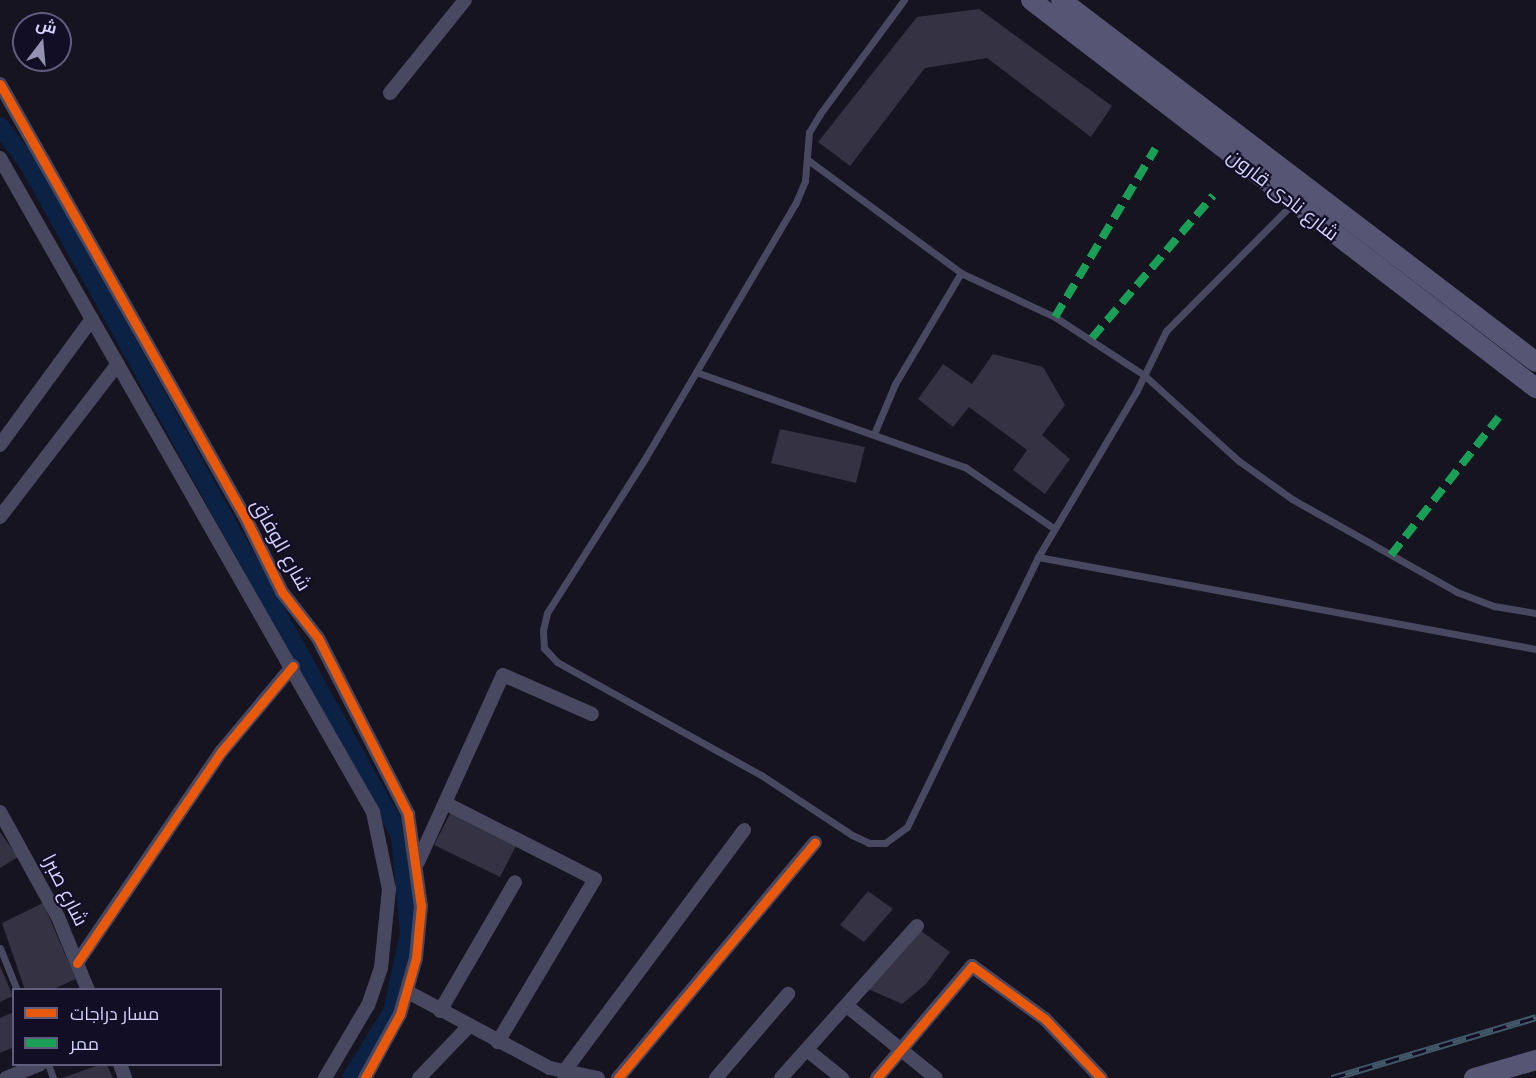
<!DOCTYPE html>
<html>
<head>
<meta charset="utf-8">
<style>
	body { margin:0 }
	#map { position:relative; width:1536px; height:1078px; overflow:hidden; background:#161420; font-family:Roboto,Cairo,sans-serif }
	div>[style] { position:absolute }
	.canal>* { height:18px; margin:-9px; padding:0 9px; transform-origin:9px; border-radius:9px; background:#0c2245 }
	.building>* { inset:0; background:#343243 }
	.lane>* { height:7px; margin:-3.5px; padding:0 3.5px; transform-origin:3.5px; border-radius:3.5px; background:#494861 }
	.street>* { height:14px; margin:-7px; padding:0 7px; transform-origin:7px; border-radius:7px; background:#494861 }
	.secondary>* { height:20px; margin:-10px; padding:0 10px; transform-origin:10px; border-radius:10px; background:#575574 }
	.rail>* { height:7px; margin-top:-3.5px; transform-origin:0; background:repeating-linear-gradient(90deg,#120e26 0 14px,#42596a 0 28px); box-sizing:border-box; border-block:2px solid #42596a }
	.quiet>* { height:8px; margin-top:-4px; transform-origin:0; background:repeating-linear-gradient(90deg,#1a9f57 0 15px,transparent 0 23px) }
	.cycleway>* { height:9px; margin:-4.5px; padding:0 4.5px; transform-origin:4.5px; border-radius:4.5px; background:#e8590c }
	span { translate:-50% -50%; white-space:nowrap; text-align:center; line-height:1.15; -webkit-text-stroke:4.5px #120e26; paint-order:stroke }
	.street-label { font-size:20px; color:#d8d4ff }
	.legend { position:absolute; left:12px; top:988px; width:210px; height:78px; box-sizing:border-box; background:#120e26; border:2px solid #615d7d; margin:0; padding:8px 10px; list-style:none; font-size:18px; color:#d8d4ff }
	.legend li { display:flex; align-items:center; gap:12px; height:30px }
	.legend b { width:30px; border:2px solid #615d7d }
	.north { position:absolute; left:12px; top:12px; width:60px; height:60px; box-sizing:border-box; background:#120e26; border:2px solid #615d7d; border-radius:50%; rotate:16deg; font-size:16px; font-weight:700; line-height:24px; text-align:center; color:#d8d4ff }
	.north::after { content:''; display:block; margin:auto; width:21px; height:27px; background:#9491b1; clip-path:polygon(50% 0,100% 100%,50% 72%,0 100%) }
</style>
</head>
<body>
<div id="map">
	<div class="canal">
		<i style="left:0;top:126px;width:49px;rotate:53.4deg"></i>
		<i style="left:29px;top:165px;width:766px;rotate:61.03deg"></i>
		<i style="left:400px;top:835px;width:98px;rotate:84.8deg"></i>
		<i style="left:409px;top:933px;width:81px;rotate:102.1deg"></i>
		<i style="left:392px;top:1012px;width:78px;rotate:121.8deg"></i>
	</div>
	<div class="building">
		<i style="clip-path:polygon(979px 9px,1112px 106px,1091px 137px,987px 58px,925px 68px,850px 166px,818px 142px,917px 17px)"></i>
		<i style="clip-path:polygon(993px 354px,1043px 367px,1065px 405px,1042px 435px,1070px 459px,1045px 494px,1013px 470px,1027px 450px,969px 407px,953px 427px,918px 399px,943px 364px,972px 384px)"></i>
		<i style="clip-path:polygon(780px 429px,865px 447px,856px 483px,771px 463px)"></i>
		<i style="clip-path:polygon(452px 810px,518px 842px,500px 877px,434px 845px)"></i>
		<i style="clip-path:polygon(0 832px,18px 857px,0 868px)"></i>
		<i style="clip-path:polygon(868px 891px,893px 909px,864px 942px,840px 925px)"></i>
		<i style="clip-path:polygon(43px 903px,76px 979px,51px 990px,25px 990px,2px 923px)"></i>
		<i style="clip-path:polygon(920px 930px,950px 952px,926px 984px,902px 1004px,866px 988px)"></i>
		<i style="clip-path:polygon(0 966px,13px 996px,0 1002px)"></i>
		<i style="clip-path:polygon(14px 1012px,14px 1047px,0 1053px,0 1018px)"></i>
		<i style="clip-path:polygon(99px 1065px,107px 1065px,113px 1078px,62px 1078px)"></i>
	</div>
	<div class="lane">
		<i style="left:904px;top:0;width:142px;rotate:126.4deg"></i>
		<i style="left:820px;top:114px;width:21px;rotate:121deg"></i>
		<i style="left:809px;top:132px;width:49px;rotate:94.7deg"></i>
		<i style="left:805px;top:181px;width:25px;rotate:113deg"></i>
		<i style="left:795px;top:204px;width:294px;rotate:120.5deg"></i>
		<i style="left:646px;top:457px;width:185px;rotate:122.4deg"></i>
		<i style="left:547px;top:613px;width:17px;rotate:103deg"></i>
		<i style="left:543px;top:630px;width:18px;rotate:87deg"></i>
		<i style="left:544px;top:648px;width:19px;rotate:47deg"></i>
		<i style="left:557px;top:662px;width:233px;rotate:29deg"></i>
		<i style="left:761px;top:775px;width:109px;rotate:33.4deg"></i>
		<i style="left:852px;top:835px;width:19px;rotate:25deg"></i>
		<i style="left:869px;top:843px;width:16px"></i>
		<i style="left:885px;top:843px;width:27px;rotate:-36deg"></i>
		<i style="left:907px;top:827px;width:300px;rotate:-64.1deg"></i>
		<i style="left:1038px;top:557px;width:194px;rotate:-59.3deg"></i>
		<i style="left:1137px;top:390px;width:66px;rotate:-63.8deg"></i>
		<i style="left:1166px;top:331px;width:180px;rotate:-45.2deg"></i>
		<i style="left:808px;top:160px;width:190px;rotate:36.4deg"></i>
		<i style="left:961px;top:273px;width:104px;rotate:25.1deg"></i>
		<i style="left:1055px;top:317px;width:106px;rotate:33.1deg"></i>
		<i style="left:1144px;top:375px;width:128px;rotate:42.2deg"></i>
		<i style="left:1239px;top:461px;width:65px;rotate:35.6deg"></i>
		<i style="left:1292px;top:499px;width:189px;rotate:29.4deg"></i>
		<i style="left:1457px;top:592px;width:40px;rotate:21deg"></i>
		<i style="left:1494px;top:606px;width:43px;rotate:9.5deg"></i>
		<i style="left:696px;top:372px;width:285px;rotate:19.5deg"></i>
		<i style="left:965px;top:467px;width:109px;rotate:34.6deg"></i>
		<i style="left:874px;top:434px;width:54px;rotate:-67.2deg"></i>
		<i style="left:895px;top:384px;width:129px;rotate:-59.3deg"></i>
		<i style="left:1038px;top:557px;width:506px;rotate:10.47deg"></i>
		<i style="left:0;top:948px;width:45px;rotate:68deg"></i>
		<i style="left:48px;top:1064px;width:15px;rotate:70deg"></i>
	</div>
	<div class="street">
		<i style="left:0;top:84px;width:495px;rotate:60.5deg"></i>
		<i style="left:244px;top:515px;width:86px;rotate:63.7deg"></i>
		<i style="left:282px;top:592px;width:58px;rotate:52deg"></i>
		<i style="left:318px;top:638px;width:198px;rotate:62.9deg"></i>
		<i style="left:408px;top:814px;width:93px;rotate:82deg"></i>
		<i style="left:421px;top:906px;width:52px;rotate:95.5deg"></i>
		<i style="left:416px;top:958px;width:58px;rotate:105.9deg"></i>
		<i style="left:400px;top:1014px;width:73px;rotate:118.7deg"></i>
		<i style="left:390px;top:93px;width:119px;rotate:-51.1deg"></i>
		<i style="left:0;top:158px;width:753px;rotate:60.3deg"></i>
		<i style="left:373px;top:812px;width:79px;rotate:78.3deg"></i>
		<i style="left:389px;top:889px;width:79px;rotate:95.8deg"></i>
		<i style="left:381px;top:968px;width:39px;rotate:109deg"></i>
		<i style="left:368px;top:1005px;width:85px;rotate:120.5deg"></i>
		<i style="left:0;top:445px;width:156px;rotate:-53.9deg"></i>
		<i style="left:0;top:517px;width:193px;rotate:-52.4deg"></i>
		<i style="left:445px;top:803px;width:168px;rotate:26.9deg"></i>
		<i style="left:595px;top:879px;width:190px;rotate:120.8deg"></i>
		<i style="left:0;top:812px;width:120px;rotate:61.1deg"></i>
		<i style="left:58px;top:917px;width:79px;rotate:67.7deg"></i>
		<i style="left:418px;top:862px;width:205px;rotate:-65.6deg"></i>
		<i style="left:503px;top:675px;width:97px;rotate:23.7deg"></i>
		<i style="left:77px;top:963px;width:255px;rotate:-55.7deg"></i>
		<i style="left:221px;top:752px;width:112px;rotate:-50.1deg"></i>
		<i style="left:408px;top:992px;width:161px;rotate:28.2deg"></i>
		<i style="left:550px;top:1068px;width:49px;rotate:11.8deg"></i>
		<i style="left:847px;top:1006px;width:114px;rotate:39deg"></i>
		<i style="left:440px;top:1011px;width:149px;rotate:-59.8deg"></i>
		<i style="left:807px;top:1050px;width:45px;rotate:38.7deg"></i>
		<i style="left:120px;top:1064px;width:15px;rotate:70deg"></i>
		<i style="left:563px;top:1073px;width:303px;rotate:-53.3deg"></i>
		<i style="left:6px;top:1078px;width:37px;rotate:-22deg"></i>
		<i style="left:419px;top:1078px;width:72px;rotate:-46.1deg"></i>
		<i style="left:618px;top:1078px;width:307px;rotate:-50.1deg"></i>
		<i style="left:716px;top:1078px;width:111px;rotate:-49.4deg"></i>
		<i style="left:781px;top:1078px;width:204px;rotate:-48.2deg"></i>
		<i style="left:877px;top:1078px;width:147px;rotate:-49.7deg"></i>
		<i style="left:972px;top:966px;width:90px;rotate:36deg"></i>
		<i style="left:1045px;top:1019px;width:81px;rotate:46.5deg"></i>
	</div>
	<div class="secondary">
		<i style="left:1031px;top:0;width:637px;rotate:37.54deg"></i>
		<i style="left:1061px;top:0;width:597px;rotate:37.31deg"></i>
		<i style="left:1474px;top:1078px;width:65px;rotate:-16.2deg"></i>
	</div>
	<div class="rail">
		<i style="left:1332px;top:1078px;width:213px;rotate:-16.6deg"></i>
	</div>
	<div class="quiet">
		<i style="left:1055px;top:317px;width:196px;rotate:-59.2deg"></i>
		<i style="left:1092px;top:338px;width:187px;rotate:-49.6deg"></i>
		<i style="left:1391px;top:555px;width:175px;rotate:-52deg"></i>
	</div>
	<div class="cycleway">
		<i style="left:0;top:84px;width:495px;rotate:60.5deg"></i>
		<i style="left:244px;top:515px;width:86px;rotate:63.7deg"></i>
		<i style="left:282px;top:592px;width:58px;rotate:52deg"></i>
		<i style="left:318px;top:638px;width:198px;rotate:62.9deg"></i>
		<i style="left:408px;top:814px;width:93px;rotate:82deg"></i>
		<i style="left:421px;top:906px;width:52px;rotate:95.5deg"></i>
		<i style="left:416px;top:958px;width:58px;rotate:105.9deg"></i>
		<i style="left:400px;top:1014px;width:73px;rotate:118.7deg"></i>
		<i style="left:77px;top:963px;width:255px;rotate:-55.7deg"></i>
		<i style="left:221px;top:752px;width:112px;rotate:-50.1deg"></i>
		<i style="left:618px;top:1078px;width:307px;rotate:-50.1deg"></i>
		<i style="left:877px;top:1078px;width:147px;rotate:-49.7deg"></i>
		<i style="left:972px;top:966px;width:90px;rotate:36deg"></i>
		<i style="left:1045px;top:1019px;width:81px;rotate:46.5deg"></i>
	</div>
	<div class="street-label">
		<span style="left:1283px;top:195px;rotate:38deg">شارع نادى قارون</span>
		<span style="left:281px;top:545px;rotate:61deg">شارع الوفاق</span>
		<span style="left:65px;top:890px;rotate:63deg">شارع صبرا</span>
	</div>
	<ul class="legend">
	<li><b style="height:8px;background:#e8590c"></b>مسار دراجات</li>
	<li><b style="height:8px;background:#1a9f57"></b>ممر</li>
	</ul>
	<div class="north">ش</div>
</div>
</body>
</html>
